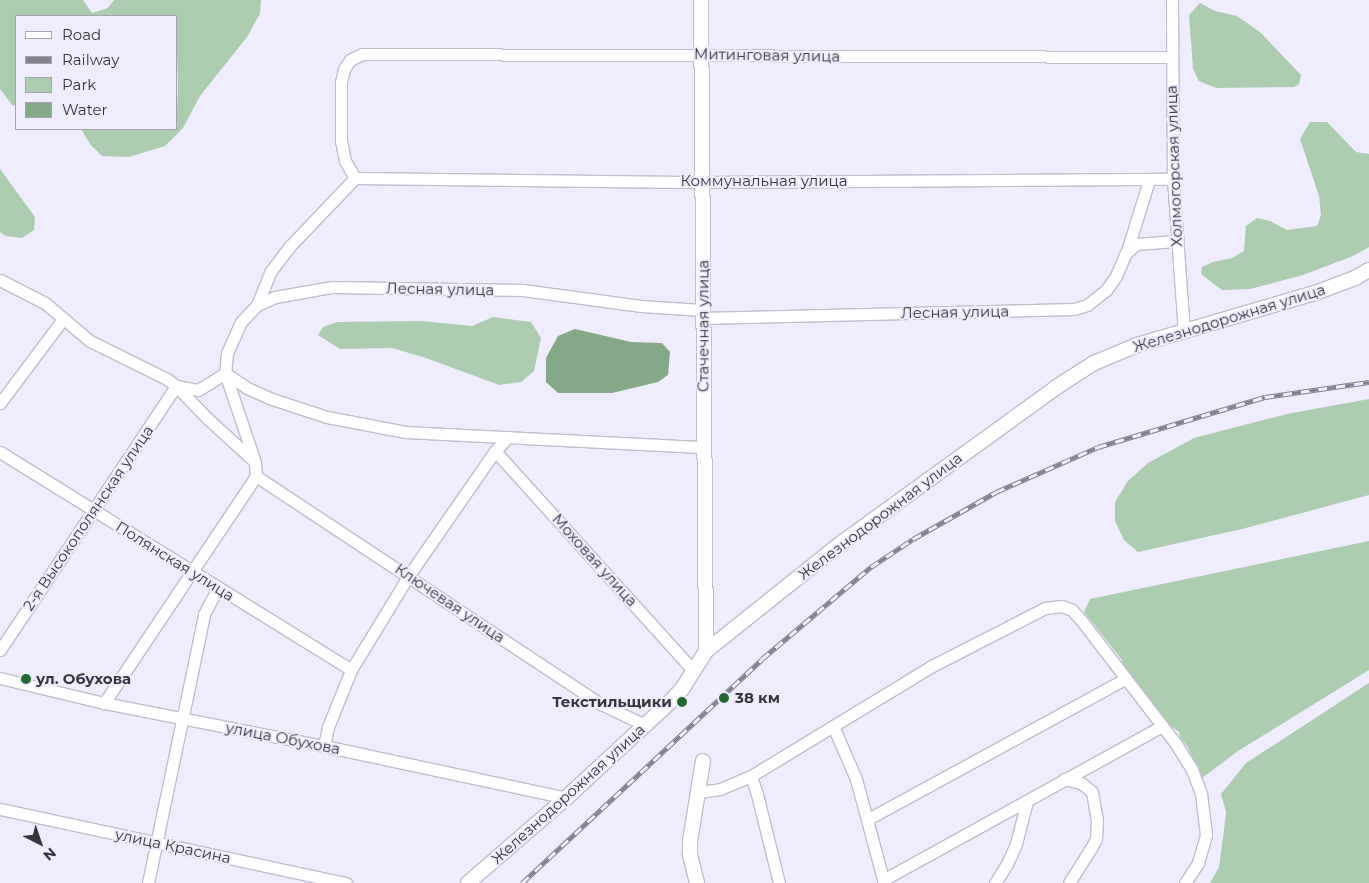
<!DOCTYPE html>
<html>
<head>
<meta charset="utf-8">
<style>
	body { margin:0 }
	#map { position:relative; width:1369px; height:883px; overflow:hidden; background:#efecfd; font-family:Montserrat,sans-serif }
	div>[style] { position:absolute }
	.green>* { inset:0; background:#acccb0 }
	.water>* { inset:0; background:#83a987 }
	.roads { filter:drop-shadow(1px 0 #c0bdcd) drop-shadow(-1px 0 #c0bdcd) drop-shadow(0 1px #c0bdcd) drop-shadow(0 -1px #c0bdcd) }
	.minor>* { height:11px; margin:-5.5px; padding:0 5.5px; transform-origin:5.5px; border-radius:5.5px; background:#fff }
	.tertiary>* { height:14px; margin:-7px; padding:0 7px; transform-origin:7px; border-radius:7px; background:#fff }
	.rail>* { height:5px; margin-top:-2.5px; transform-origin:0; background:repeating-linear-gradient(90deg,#efecfd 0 9px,#83818c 0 18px); box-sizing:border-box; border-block:1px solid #83818c }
	.dots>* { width:14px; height:14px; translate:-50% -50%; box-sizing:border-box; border:2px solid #efecfd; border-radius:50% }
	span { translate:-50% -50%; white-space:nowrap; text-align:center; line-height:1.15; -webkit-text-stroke:4px #efecfd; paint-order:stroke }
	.street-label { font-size:15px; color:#36353b }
	.poi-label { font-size:15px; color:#36353b; font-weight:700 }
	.left { translate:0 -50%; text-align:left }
	.right { translate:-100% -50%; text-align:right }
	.legend { position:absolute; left:15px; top:15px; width:162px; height:115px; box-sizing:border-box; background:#efecfd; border:1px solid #a5a3af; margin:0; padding:6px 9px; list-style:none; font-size:15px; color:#36353b }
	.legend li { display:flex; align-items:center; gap:10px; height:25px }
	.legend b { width:25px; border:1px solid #a5a3af }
	.north { position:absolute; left:15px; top:818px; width:50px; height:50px; -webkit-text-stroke:4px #efecfd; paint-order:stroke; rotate:139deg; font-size:14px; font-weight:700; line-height:20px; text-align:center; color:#36353b }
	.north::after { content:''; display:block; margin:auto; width:18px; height:22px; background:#36353b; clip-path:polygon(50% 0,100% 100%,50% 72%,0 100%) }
</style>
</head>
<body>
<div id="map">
	<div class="green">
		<i style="clip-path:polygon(0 0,83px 0,92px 13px,108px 8px,114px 0,261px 0,260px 14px,247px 37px,200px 96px,183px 128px,165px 146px,129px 157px,102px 156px,90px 144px,81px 129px,176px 129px,178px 90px,176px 16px,16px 16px,16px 106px,12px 105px,0 89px)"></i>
		<i style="clip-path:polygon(1200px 3px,1215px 11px,1237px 16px,1260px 32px,1301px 75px,1299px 84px,1294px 87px,1216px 88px,1199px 81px,1193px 69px,1189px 15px)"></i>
		<i style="clip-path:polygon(1310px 122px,1327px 122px,1356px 152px,1369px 154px,1369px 247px,1353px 256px,1303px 275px,1250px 289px,1222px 290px,1201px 274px,1202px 267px,1213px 262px,1232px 258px,1244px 251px,1246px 226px,1257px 218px,1270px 221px,1287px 230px,1317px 226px,1321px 215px,1319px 196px,1300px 139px)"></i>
		<i style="clip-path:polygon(0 169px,35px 217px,34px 230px,22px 238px,6px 236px,0 232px)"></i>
		<i style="clip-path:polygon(493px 317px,531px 322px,541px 338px,534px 371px,521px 382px,499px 385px,426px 358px,392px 348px,340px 349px,318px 335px,323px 327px,337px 322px,422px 321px,472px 326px)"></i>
		<i style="clip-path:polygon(1369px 399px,1369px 495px,1242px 529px,1138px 552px,1124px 540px,1115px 521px,1115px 502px,1128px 481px,1148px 463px,1194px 438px,1287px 414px)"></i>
		<i style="clip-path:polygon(1369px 541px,1369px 670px,1238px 751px,1202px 778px,1187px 746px,1180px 738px,1179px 732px,1161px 719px,1123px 669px,1122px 660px,1084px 612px,1090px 599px)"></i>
		<i style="clip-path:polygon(1369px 683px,1369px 883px,1210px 883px,1219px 867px,1224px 830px,1226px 812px,1221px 794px,1246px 763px)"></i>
	</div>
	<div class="water">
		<i style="clip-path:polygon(575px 329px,631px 342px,662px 343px,670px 352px,668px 375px,658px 382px,612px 393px,558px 393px,546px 382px,546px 358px,558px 336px)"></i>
	</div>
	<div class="roads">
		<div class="minor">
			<i style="left:1172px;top:0;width:179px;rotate:89.7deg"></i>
			<i style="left:1173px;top:179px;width:152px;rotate:85.9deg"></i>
			<i style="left:355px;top:178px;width:20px;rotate:-120deg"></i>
			<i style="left:345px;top:161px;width:20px;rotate:-101deg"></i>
			<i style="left:341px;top:141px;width:59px;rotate:-90deg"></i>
			<i style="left:341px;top:82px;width:13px;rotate:-77deg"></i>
			<i style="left:344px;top:69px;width:11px;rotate:-56deg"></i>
			<i style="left:350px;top:60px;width:13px;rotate:-27deg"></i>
			<i style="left:362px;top:54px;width:810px;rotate:0.21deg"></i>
			<i style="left:355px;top:178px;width:349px;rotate:0.7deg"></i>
			<i style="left:704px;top:182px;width:469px;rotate:-0.4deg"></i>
			<i style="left:1127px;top:251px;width:74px;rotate:-72.8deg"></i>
			<i style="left:0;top:280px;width:51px;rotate:27.1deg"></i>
			<i style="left:45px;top:303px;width:59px;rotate:40.2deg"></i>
			<i style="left:90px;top:341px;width:86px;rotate:26.3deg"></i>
			<i style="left:167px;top:379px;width:11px;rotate:38deg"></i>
			<i style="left:176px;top:386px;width:22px;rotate:10deg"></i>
			<i style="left:198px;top:390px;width:32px;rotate:-32deg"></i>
			<i style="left:225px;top:373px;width:27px;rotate:34deg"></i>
			<i style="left:247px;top:388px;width:24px;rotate:24deg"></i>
			<i style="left:269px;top:398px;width:61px;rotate:18.1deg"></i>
			<i style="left:327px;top:417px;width:80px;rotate:10.8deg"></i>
			<i style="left:406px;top:432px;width:299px;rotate:2.9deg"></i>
			<i style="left:257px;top:305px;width:37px;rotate:-68deg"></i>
			<i style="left:271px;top:271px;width:30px;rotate:-53deg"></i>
			<i style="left:289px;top:247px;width:95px;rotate:-46.3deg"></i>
			<i style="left:702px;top:318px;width:372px;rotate:-1.4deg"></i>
			<i style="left:1074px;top:309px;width:14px;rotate:-17deg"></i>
			<i style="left:1087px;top:305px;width:24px;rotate:-38deg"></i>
			<i style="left:1106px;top:290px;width:17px;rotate:-54deg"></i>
			<i style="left:1116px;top:276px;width:25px;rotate:-67deg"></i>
			<i style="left:1126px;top:253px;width:13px;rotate:-42deg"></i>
			<i style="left:1136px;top:244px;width:40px;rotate:-4.3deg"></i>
			<i style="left:0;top:403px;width:105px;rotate:-53.1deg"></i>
			<i style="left:495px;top:451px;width:297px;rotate:47.9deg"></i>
			<i style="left:0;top:452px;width:413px;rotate:31.8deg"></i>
			<i style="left:256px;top:476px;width:14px;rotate:-94deg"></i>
			<i style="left:255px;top:462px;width:94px;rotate:-108.6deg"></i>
			<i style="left:225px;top:373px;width:20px;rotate:-84deg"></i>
			<i style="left:227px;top:353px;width:34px;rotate:-66deg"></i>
			<i style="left:241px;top:322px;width:23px;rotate:-47deg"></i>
			<i style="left:257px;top:305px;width:20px;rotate:-24deg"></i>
			<i style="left:275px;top:297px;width:58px;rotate:-10deg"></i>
			<i style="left:332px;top:287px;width:191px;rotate:0.9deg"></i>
			<i style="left:523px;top:290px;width:119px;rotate:7.7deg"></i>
			<i style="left:641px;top:306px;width:61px;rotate:3.8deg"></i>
			<i style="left:256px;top:476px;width:414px;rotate:33.5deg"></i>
			<i style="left:601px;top:704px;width:49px;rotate:25.5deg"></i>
			<i style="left:0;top:650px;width:317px;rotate:-56.3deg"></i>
			<i style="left:176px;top:386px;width:46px;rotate:45.9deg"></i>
			<i style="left:208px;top:419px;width:62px;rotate:42.4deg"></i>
			<i style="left:0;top:678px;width:107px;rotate:13.5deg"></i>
			<i style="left:104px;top:703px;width:224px;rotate:11.1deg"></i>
			<i style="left:324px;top:746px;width:248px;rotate:12.1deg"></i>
			<i style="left:104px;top:703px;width:273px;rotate:-56.2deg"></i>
			<i style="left:833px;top:726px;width:58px;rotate:66.5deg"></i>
			<i style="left:856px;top:779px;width:108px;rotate:74.9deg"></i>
			<i style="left:324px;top:746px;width:19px;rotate:-78deg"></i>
			<i style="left:328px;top:727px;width:61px;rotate:-68deg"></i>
			<i style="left:351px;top:670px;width:111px;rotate:-58.6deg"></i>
			<i style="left:409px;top:575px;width:151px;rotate:-55.3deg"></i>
			<i style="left:495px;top:451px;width:19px;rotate:-47deg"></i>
			<i style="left:751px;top:776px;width:19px;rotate:72deg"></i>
			<i style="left:757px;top:794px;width:92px;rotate:76.1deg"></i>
			<i style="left:1064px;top:779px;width:17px;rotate:13deg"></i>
			<i style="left:1081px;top:783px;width:14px;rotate:39deg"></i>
			<i style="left:1092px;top:792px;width:29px;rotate:80deg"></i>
			<i style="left:1097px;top:821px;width:18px;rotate:93deg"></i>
			<i style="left:1096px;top:839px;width:10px;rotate:119deg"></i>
			<i style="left:1091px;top:848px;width:41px;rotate:122.2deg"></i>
			<i style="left:699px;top:792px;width:21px;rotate:-8deg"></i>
			<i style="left:720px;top:789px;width:34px;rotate:-23deg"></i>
			<i style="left:751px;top:776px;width:210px;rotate:-31.3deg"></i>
			<i style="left:930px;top:667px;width:129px;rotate:-27.2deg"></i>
			<i style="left:1045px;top:608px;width:17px;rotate:-7deg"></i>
			<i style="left:1062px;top:606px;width:11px;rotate:22deg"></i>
			<i style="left:1072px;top:610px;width:13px;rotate:48deg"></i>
			<i style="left:1081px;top:620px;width:156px;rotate:52.5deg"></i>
			<i style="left:1176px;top:744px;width:31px;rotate:58deg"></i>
			<i style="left:1192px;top:770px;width:26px;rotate:69deg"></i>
			<i style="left:1201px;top:794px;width:41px;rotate:83deg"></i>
			<i style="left:1206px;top:835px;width:29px;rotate:106deg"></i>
			<i style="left:1198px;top:863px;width:24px;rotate:123deg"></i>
			<i style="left:0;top:809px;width:354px;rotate:12.1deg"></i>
			<i style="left:868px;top:819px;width:293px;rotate:-28.6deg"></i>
			<i style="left:883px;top:880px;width:319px;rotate:-28.9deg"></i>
			<i style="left:148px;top:883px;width:275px;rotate:-78.2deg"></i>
			<i style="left:204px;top:614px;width:30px;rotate:-62deg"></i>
			<i style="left:995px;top:883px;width:22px;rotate:-58deg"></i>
			<i style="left:1007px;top:864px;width:22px;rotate:-66deg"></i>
			<i style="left:1016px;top:844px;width:44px;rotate:-75.7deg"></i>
		</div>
		<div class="tertiary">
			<i style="left:701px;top:0;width:651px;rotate:89.56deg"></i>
			<i style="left:468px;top:883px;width:130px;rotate:-40.9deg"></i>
			<i style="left:566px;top:798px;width:139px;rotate:-42.7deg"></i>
			<i style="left:668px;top:704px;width:21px;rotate:-47deg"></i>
			<i style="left:682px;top:689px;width:45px;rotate:-57.7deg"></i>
			<i style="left:706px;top:651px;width:176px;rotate:-38.6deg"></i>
			<i style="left:844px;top:541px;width:261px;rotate:-35.9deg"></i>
			<i style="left:1055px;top:388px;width:46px;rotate:-32.7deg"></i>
			<i style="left:1094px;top:363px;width:47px;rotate:-22.7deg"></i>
			<i style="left:1137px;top:345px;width:185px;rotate:-16.3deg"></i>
			<i style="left:1315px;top:293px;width:43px;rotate:-20.6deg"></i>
			<i style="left:1355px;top:278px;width:16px;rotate:-30deg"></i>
			<i style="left:697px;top:883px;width:30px;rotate:-104deg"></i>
			<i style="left:690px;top:854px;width:13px;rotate:-90deg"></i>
			<i style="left:690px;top:841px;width:81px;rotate:-80.8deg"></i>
		</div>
	</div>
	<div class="rail">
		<i style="left:522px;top:883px;width:328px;rotate:-43deg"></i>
		<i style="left:762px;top:659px;width:143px;rotate:-40.2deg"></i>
		<i style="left:871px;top:567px;width:50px;rotate:-33.7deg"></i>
		<i style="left:913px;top:539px;width:95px;rotate:-29.5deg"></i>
		<i style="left:996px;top:492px;width:111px;rotate:-23.8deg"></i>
		<i style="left:1098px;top:447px;width:174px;rotate:-16.7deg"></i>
		<i style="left:1265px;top:397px;width:105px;rotate:-8.2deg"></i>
	</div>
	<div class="dots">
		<i style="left:26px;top:679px;background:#236733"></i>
		<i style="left:724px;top:698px;background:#236733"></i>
		<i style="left:682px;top:702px;background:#236733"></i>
	</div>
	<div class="street-label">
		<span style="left:767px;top:55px;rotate:1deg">Митинговая улица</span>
		<span style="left:1174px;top:166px;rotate:-92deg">Холмогорская улица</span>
		<span style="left:764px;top:181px">Коммунальная улица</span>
		<span style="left:440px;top:289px;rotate:1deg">Лесная улица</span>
		<span style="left:955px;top:312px;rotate:-1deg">Лесная улица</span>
		<span style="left:1229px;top:318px;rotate:-17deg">Железнодорожная улица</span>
		<span style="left:703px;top:326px;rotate:-90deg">Стачечная улица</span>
		<span style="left:880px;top:516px;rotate:-37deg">Железнодорожная улица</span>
		<span style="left:88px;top:518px;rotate:-56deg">2-я Высокополянская улица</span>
		<span style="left:595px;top:560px;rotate:48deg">Моховая улица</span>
		<span style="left:175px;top:561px;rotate:32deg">Полянская улица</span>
		<span style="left:450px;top:603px;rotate:34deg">Ключевая улица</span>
		<span style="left:283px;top:738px;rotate:11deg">улица Обухова</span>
		<span style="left:568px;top:794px;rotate:-42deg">Железнодорожная улица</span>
		<span style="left:173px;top:846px;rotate:12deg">улица Красина</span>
	</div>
	<div class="poi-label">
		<span class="left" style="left:36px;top:679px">ул. Обухова</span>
		<span class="left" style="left:735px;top:698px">38 км</span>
		<span class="right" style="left:672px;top:702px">Текстильщики</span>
	</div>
	<ul class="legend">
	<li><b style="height:6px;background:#fff"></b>Road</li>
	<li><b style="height:6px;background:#83818c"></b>Railway</li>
	<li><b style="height:14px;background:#acccb0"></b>Park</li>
	<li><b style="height:14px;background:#83a987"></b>Water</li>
	</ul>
	<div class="north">N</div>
</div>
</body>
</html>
